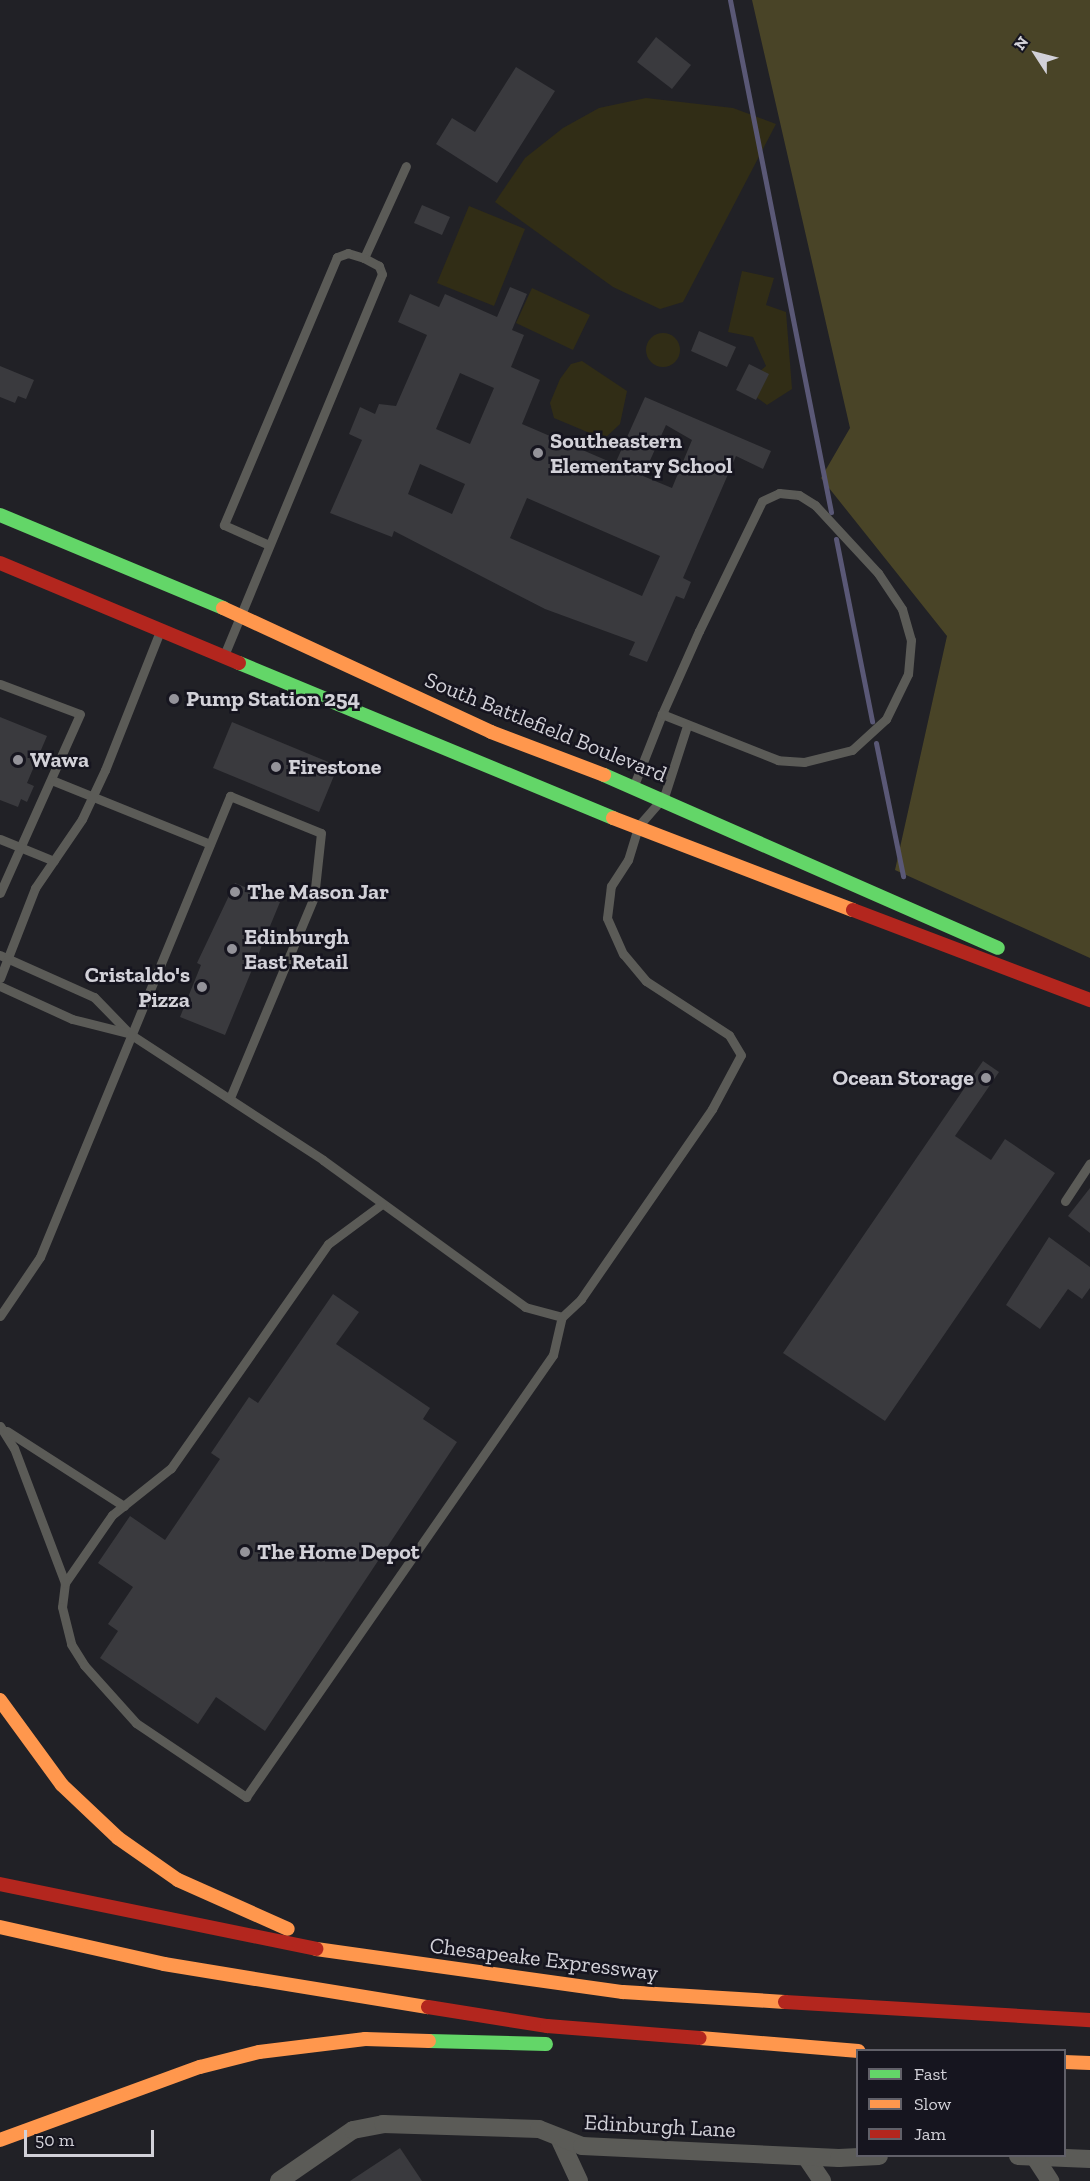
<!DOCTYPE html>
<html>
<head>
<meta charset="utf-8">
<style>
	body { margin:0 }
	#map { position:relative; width:1090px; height:2181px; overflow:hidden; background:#212126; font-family:"Zilla Slab",serif }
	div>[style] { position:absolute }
	.green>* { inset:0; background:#312d16 }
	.round { border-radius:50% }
	.forest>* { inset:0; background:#494427 }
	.stream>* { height:5px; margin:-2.5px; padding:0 2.5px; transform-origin:2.5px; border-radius:2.5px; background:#5a5876 }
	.building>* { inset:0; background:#3a3a3e }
	.lane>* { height:9px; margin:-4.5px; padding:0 4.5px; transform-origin:4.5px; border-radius:4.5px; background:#5b5b57 }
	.street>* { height:18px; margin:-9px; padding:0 9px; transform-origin:9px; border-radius:9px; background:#5b5b57 }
	.fast>* { height:14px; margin:-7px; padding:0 7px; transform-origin:7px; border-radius:7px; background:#63d668 }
	.slow>* { height:14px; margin:-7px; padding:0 7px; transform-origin:7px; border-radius:7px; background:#ff974d }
	.jam>* { height:14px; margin:-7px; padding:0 7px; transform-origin:7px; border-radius:7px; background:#b3261e }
	.dots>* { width:16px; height:16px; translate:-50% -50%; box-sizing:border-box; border:3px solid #16151f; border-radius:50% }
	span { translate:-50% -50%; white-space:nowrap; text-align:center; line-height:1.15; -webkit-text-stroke:5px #16151f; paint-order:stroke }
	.poi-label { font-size:22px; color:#d2d1d8; font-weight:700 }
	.left { translate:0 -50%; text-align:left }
	.right { translate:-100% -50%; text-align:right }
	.street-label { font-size:22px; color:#d2d1d8 }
	.legend { position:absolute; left:856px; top:2049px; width:210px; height:108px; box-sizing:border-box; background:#16151f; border:2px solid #616069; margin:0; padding:8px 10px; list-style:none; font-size:18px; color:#d2d1d8 }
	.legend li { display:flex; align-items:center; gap:12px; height:30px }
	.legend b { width:30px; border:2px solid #616069 }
	.north { position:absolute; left:1006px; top:24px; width:60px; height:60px; -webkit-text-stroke:4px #16151f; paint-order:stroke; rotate:306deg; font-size:16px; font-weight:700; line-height:24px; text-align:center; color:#d2d1d8 }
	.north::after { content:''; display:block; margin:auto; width:21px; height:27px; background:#d2d1d8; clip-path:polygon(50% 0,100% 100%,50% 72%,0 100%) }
	.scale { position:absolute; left:24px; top:2130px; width:130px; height:27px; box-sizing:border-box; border:3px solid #d2d1d8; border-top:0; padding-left:8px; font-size:18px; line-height:21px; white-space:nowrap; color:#d2d1d8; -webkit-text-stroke:4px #16151f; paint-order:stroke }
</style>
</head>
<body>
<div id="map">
	<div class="green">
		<i style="clip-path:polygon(646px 98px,733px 108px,776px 124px,683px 302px,660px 309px,613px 287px,495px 202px,525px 158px,563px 128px,599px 108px)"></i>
		<i style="clip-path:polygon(469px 206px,525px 229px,494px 306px,437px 283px)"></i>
		<i style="clip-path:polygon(742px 271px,774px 278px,766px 305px,786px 312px,792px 389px,767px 405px,756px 397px,757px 374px,766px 366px,753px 337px,728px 332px)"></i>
		<i style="clip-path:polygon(532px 288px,590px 315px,573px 350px,516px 323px)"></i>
		<i class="round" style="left:646px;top:333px;width:34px;height:34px"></i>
		<i style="clip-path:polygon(582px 361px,627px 391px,620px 424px,604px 439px,554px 418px,550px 403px,560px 379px,571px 364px)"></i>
	</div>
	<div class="forest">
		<i style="clip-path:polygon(752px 0,1090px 0,1090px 958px,895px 870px,947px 636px,821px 478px,850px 428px)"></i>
	</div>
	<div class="stream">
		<i style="left:730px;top:0;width:522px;rotate:78.84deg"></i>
		<i style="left:836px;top:539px;width:186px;rotate:78.8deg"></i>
		<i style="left:876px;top:743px;width:136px;rotate:78.5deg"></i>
	</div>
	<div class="building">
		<i style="clip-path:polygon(656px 37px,691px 65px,672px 89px,637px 62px)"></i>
		<i style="clip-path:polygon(516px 67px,555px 91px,497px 183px,436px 144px,452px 118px,475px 132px)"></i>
		<i style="clip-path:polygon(422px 205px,450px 217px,442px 235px,414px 223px)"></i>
		<i style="clip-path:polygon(evenodd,510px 287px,527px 294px,512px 330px,524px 335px,511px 367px,540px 380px,522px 424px,615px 464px,645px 397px,771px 451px,763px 469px,736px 456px,683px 578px,691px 582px,684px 599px,676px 596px,647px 662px,629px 655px,635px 642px,545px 609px,394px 531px,392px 537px,330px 513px,362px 440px,349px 434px,360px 407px,375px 414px,379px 404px,396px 406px,427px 335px,398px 322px,410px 294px,439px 307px,445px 294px,497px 317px,510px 287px,460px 373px,494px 388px,470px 444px,436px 429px,460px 373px,510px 287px,666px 425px,692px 440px,672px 488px,643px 476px,666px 425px,510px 287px,420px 464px,465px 484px,452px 514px,408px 494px,420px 464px,510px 287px,527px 498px,660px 556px,642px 596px,510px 538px,527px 498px)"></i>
		<i style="clip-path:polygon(699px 331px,736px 347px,727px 367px,691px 351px)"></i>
		<i style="clip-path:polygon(749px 364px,769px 374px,756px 400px,736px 390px)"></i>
		<i style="clip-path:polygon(0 366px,34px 380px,26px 399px,18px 396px,15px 403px,0 397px)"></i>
		<i style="clip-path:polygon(0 717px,47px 736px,27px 783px,34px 786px,27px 802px,21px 799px,18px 807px,0 800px)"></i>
		<i style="clip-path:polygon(232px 722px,338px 766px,319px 812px,213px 768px)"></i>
		<i style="clip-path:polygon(235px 883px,280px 902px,225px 1035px,180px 1017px,201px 965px,197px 963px)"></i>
		<i style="clip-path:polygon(983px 1061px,999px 1072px,955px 1136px,991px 1160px,1005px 1139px,1055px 1173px,885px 1421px,783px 1353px)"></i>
		<i style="clip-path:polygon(1090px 1188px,1090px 1233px,1068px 1216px)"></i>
		<i style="clip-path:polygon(1049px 1237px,1090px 1267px,1090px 1288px,1082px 1299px,1068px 1289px,1040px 1329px,1006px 1305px)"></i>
		<i style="clip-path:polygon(333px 1294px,359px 1312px,336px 1344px,430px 1408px,423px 1419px,457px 1442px,265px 1731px,216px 1697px,198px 1724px,100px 1658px,118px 1631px,108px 1624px,133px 1587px,98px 1563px,130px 1516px,165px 1540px,220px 1459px,211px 1453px,249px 1397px,258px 1403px)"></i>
		<i style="clip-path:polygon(400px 2148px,422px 2181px,350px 2181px)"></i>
	</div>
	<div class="lane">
		<i style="left:364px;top:258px;width:101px;rotate:-65.5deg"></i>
		<i style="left:225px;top:653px;width:410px;rotate:-67.5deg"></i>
		<i style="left:382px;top:274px;width:9px;rotate:-111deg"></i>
		<i style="left:379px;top:266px;width:17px;rotate:-152deg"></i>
		<i style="left:364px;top:258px;width:17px;rotate:-163deg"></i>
		<i style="left:348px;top:253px;width:12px;rotate:160deg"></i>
		<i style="left:337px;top:257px;width:291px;rotate:112.9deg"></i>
		<i style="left:224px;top:525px;width:49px;rotate:24deg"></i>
		<i style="left:0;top:684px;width:85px;rotate:20.6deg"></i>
		<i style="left:80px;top:714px;width:196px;rotate:114.1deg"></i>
		<i style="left:636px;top:780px;width:71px;rotate:-68.5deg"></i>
		<i style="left:662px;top:714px;width:91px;rotate:-66deg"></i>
		<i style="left:699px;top:631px;width:144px;rotate:-64.1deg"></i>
		<i style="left:762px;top:501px;width:19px;rotate:-25deg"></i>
		<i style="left:779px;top:493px;width:20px;rotate:6deg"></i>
		<i style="left:799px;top:495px;width:19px;rotate:32deg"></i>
		<i style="left:815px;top:505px;width:93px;rotate:47.2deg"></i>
		<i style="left:878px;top:573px;width:43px;rotate:56.3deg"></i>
		<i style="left:902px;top:609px;width:32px;rotate:74deg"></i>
		<i style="left:911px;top:640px;width:34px;rotate:95deg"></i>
		<i style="left:908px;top:674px;width:50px;rotate:116.1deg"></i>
		<i style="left:886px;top:719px;width:46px;rotate:137.6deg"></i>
		<i style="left:852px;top:750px;width:49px;rotate:166deg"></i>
		<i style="left:804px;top:762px;width:26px;rotate:-176deg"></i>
		<i style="left:778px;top:760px;width:125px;rotate:-158.4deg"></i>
		<i style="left:54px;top:781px;width:168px;rotate:22deg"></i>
		<i style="left:641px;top:823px;width:35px;rotate:-49deg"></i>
		<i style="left:664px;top:797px;width:75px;rotate:-72.1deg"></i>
		<i style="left:0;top:839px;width:58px;rotate:22.2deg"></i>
		<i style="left:0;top:955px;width:103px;rotate:24.1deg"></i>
		<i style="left:94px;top:997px;width:52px;rotate:45.8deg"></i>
		<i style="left:130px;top:1034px;width:230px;rotate:33.1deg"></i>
		<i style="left:323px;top:1160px;width:250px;rotate:36deg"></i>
		<i style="left:525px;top:1307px;width:38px;rotate:15deg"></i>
		<i style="left:562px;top:1317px;width:26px;rotate:-43deg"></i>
		<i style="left:581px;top:1299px;width:231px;rotate:-55.4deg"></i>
		<i style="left:712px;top:1109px;width:61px;rotate:-61.8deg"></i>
		<i style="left:741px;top:1055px;width:23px;rotate:-121deg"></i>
		<i style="left:729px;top:1035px;width:99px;rotate:-147deg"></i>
		<i style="left:646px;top:981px;width:35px;rotate:-130deg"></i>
		<i style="left:623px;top:954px;width:39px;rotate:-114deg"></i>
		<i style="left:607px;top:918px;width:32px;rotate:-83deg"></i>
		<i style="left:611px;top:886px;width:31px;rotate:-57deg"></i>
		<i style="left:628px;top:860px;width:28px;rotate:-73deg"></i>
		<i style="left:0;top:978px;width:97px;rotate:-68.7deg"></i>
		<i style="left:35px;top:888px;width:83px;rotate:-55.7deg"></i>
		<i style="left:82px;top:819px;width:54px;rotate:-64.9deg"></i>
		<i style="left:105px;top:770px;width:144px;rotate:-68.4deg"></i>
		<i style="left:0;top:986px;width:79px;rotate:24.6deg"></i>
		<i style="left:72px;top:1019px;width:58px;rotate:14deg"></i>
		<i style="left:1065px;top:1201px;width:45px;rotate:-56.7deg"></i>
		<i style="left:382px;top:1204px;width:67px;rotate:143.5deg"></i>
		<i style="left:328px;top:1244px;width:274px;rotate:125deg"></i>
		<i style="left:171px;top:1468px;width:75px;rotate:141.5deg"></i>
		<i style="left:112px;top:1515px;width:83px;rotate:124.7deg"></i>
		<i style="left:65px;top:1583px;width:24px;rotate:97deg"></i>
		<i style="left:62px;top:1607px;width:38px;rotate:76deg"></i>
		<i style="left:71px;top:1644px;width:25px;rotate:58deg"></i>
		<i style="left:84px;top:1665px;width:78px;rotate:48.1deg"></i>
		<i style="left:136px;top:1723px;width:133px;rotate:33.9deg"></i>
		<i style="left:246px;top:1797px;width:538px;rotate:-55.22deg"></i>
		<i style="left:553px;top:1355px;width:39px;rotate:-77deg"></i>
		<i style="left:0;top:1316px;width:71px;rotate:-55.9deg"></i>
		<i style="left:40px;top:1257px;width:499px;rotate:-67.6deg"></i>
		<i style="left:230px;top:796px;width:98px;rotate:22.1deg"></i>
		<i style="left:321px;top:833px;width:64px;rotate:96.2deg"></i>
		<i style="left:314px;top:897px;width:218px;rotate:112.7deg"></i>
		<i style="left:0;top:1426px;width:26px;rotate:58deg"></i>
		<i style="left:14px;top:1448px;width:144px;rotate:69.3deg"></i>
		<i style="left:7px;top:1431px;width:139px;rotate:32.7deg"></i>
	</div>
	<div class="street">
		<i style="left:560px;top:2140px;width:45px;rotate:65.1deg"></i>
		<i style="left:1018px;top:2156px;width:72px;rotate:2.4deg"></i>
		<i style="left:1034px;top:2156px;width:30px;rotate:57deg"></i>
		<i style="left:806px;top:2157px;width:29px;rotate:56deg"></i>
		<i style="left:279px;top:2181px;width:90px;rotate:-34.6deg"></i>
		<i style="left:353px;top:2130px;width:31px;rotate:-11deg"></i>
		<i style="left:383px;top:2124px;width:156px;rotate:1.8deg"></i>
		<i style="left:539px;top:2129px;width:46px;rotate:21.6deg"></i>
		<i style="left:582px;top:2146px;width:257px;rotate:2.7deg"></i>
		<i style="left:839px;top:2158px;width:40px;rotate:-2.9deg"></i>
	</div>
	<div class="fast">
		<i style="left:0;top:515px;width:242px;rotate:22.6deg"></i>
		<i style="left:239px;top:663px;width:405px;rotate:22.5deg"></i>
		<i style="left:604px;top:775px;width:430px;rotate:23.7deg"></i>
		<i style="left:429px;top:2041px;width:117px;rotate:1.5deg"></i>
	</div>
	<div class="slow">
		<i style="left:223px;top:608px;width:295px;rotate:24.8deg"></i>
		<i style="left:491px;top:732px;width:121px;rotate:20.8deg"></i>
		<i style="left:613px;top:818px;width:257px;rotate:21deg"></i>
		<i style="left:0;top:1700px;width:105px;rotate:53.9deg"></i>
		<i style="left:62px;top:1785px;width:77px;rotate:43.4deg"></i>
		<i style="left:118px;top:1838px;width:73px;rotate:35deg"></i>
		<i style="left:178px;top:1880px;width:120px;rotate:24deg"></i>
		<i style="left:0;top:1927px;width:168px;rotate:12.7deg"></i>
		<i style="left:164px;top:1964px;width:267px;rotate:9.3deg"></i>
		<i style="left:316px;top:1949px;width:310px;rotate:8deg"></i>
		<i style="left:623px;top:1992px;width:162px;rotate:3.5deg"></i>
		<i style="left:700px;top:2038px;width:159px;rotate:4.7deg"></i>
		<i style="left:1064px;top:2062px;width:26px;rotate:2deg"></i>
		<i style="left:0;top:2140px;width:213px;rotate:-20.1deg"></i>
		<i style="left:200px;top:2067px;width:61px;rotate:-14.3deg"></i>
		<i style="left:259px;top:2052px;width:107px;rotate:-7deg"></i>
		<i style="left:365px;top:2039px;width:64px;rotate:1.8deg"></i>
	</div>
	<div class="jam">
		<i style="left:0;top:563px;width:259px;rotate:22.7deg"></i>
		<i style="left:853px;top:910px;width:254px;rotate:20.8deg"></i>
		<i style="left:0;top:1884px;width:323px;rotate:11.6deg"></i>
		<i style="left:785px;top:2002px;width:306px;rotate:3.4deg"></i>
		<i style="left:428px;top:2007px;width:121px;rotate:9.1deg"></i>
		<i style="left:547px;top:2026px;width:153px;rotate:4.5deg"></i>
	</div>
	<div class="dots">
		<i style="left:538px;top:453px;background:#94939a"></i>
		<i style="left:174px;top:699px;background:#94939a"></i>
		<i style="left:18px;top:760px;background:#94939a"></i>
		<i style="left:276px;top:767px;background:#94939a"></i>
		<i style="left:235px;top:892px;background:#94939a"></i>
		<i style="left:232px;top:949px;background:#94939a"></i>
		<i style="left:202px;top:987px;background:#94939a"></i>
		<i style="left:986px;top:1078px;background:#94939a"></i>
		<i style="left:245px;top:1552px;background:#94939a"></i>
	</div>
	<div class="poi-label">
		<span class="left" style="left:550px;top:453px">Southeastern<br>Elementary School</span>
		<span class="left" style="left:186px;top:699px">Pump Station 254</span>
		<span class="left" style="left:30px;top:760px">Wawa</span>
		<span class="left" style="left:288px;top:767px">Firestone</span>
		<span class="left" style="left:247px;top:892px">The Mason Jar</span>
		<span class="left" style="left:244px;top:949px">Edinburgh<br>East Retail</span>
		<span class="right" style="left:190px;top:987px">Cristaldo's<br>Pizza</span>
		<span class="right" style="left:974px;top:1078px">Ocean Storage</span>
		<span class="left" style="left:257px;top:1552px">The Home Depot</span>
	</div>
	<div class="street-label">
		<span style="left:546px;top:727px;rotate:22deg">South Battlefield Boulevard</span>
		<span style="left:544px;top:1959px;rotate:7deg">Chesapeake Expressway</span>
		<span style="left:660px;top:2126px;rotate:3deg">Edinburgh Lane</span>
	</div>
	<ul class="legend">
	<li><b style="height:8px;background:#63d668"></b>Fast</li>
	<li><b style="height:8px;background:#ff974d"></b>Slow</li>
	<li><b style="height:8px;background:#b3261e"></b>Jam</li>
	</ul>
	<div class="north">N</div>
	<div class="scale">50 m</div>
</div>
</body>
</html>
